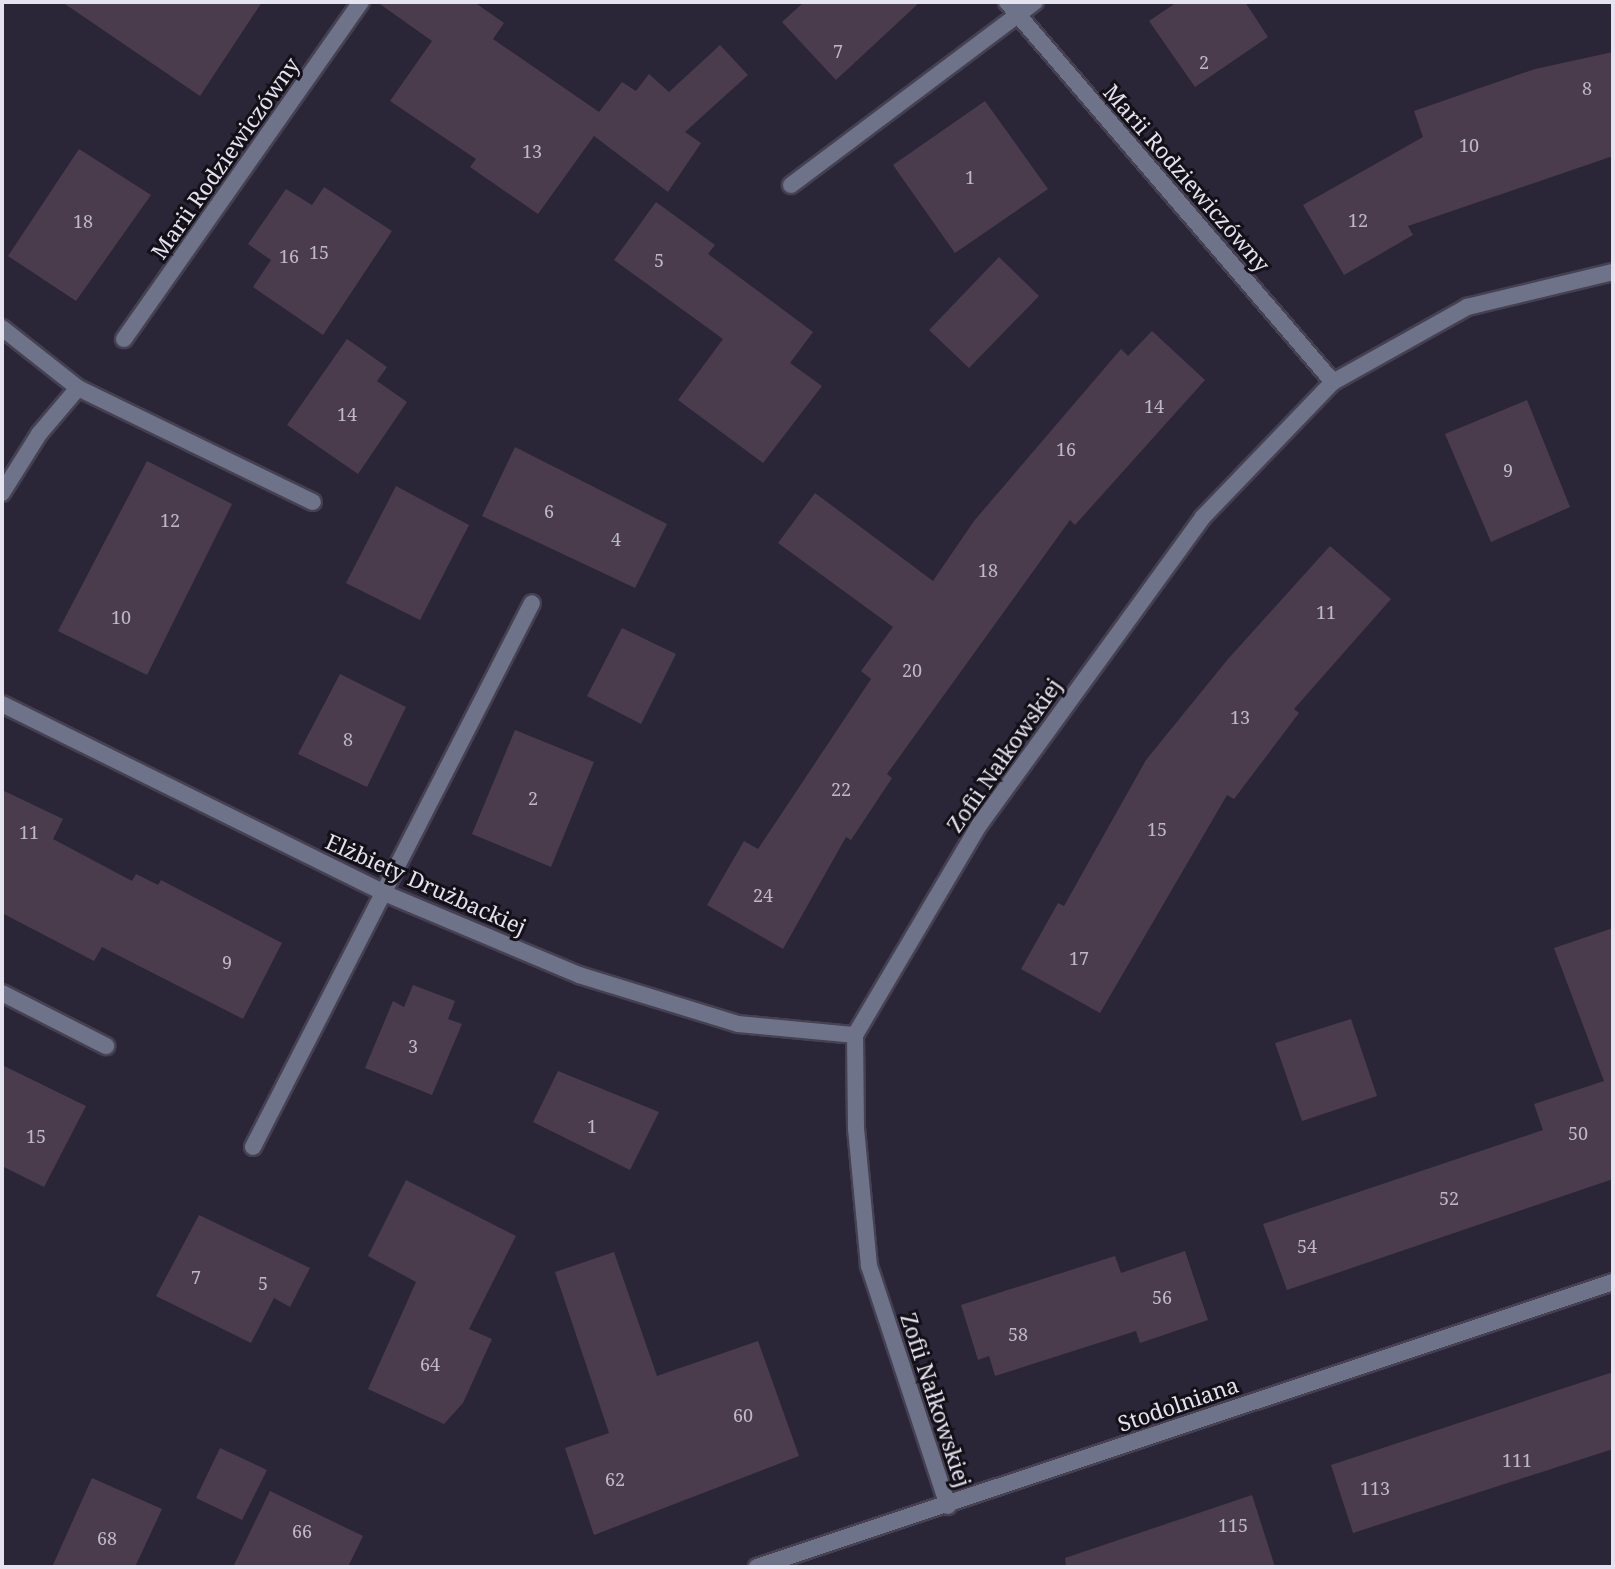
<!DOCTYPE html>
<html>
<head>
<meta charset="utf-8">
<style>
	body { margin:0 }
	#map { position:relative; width:1615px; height:1569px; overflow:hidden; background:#2b2538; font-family:"Noto Serif",serif }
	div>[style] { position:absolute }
	.building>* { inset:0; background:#4a3c4d }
	.roads { filter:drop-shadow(2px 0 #454052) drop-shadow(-2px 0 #454052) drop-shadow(0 2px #454052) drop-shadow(0 -2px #454052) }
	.service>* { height:16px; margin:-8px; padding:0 8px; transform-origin:8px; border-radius:8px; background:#6e738a }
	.minor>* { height:16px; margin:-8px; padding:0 8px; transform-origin:8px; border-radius:8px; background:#6e738a }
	span { translate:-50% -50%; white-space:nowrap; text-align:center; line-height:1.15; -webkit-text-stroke:6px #131018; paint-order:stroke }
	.number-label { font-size:18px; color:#bfb9c7 }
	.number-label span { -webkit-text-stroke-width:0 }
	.street-label { font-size:22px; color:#e6e3f0 }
	.frame { position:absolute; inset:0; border:4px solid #e6e3f0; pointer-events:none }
</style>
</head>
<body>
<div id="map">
	<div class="building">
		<i style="clip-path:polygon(62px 2px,262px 2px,200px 96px)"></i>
		<i style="clip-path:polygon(377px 2px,474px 2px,504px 23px,493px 39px,599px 112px,622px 82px,636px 91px,649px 74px,669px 92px,720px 45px,748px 75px,685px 132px,701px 143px,668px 192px,594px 136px,538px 214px,470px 167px,476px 159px,390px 101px,432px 41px)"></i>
		<i style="clip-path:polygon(804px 2px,920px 2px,836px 80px,782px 22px)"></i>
		<i style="clip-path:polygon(1177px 2px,1245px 2px,1268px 37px,1195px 87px,1149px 21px)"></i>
		<i style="clip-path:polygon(1613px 52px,1613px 156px,1408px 226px,1413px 235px,1344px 275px,1303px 205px,1423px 137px,1414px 111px,1535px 69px)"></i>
		<i style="clip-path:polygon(985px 101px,1048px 189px,955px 253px,893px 165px)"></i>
		<i style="clip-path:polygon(79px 149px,151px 195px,76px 301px,8px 256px)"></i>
		<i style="clip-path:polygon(324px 187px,392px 231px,323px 335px,253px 287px,271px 260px,248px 244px,286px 189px,312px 205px)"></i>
		<i style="clip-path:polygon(656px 202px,715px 245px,708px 254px,813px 332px,790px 363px,822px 386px,763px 463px,678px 400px,723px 339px,614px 260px)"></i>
		<i style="clip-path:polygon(999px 257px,1039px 296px,969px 368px,929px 330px)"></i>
		<i style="clip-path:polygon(1152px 331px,1205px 380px,1075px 525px,1070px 520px,887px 774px,892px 778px,851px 840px,846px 837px,783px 949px,707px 905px,744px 841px,758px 849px,871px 679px,861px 671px,893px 627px,778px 543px,815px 493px,933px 581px,974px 521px,1121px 349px,1128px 356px)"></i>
		<i style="clip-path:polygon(347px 339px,387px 367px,377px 381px,407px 402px,358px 474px,287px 425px)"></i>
		<i style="clip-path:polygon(1527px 400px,1570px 507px,1491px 542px,1445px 434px)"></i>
		<i style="clip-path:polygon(515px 447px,667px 524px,635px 588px,482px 516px)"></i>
		<i style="clip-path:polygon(147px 461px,232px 504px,147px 675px,58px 631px)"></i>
		<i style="clip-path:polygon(396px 486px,469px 525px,420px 620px,346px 583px)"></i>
		<i style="clip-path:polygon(1330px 546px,1391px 599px,1294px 709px,1299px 713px,1234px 799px,1227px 795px,1100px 1013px,1021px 969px,1058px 903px,1064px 906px,1146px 760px,1228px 659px)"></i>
		<i style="clip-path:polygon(622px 628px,676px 654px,641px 724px,587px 696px)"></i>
		<i style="clip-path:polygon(340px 674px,406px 707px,367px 787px,298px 754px)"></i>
		<i style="clip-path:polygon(515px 730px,594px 762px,551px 867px,472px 834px)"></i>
		<i style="clip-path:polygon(2px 790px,63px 819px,53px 839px,132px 881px,136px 874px,158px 885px,161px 880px,282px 943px,243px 1019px,102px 947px,94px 961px,2px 913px)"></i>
		<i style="clip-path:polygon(1613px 928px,1613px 1179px,1287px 1290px,1263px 1224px,1543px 1130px,1534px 1104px,1604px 1081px,1554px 948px)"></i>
		<i style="clip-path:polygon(413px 985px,455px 1001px,448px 1019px,462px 1024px,432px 1095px,365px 1068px,393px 1001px,404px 1007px)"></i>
		<i style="clip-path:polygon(1351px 1019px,1377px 1096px,1302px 1121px,1275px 1043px)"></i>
		<i style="clip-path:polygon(2px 1065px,86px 1106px,44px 1187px,2px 1166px)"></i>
		<i style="clip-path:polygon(558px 1071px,659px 1112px,630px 1170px,533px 1122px)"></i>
		<i style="clip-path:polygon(406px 1180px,516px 1236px,469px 1329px,492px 1339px,463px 1403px,444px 1424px,368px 1389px,416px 1282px,368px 1256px)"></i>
		<i style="clip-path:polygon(199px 1215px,310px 1268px,290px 1307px,274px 1298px,251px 1343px,156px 1296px)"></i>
		<i style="clip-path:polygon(1185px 1251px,1208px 1320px,1140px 1343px,1136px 1331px,995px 1376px,989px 1356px,978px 1360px,961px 1305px,1115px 1256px,1121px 1273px)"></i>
		<i style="clip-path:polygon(614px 1252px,657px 1376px,758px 1341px,799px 1456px,594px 1535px,565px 1448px,609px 1433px,555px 1272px)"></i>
		<i style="clip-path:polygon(1613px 1372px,1613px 1449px,1353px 1533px,1331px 1465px)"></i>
		<i style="clip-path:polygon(220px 1448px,267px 1470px,242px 1520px,196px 1498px)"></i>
		<i style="clip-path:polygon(92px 1478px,162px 1509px,135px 1567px,52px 1567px)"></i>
		<i style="clip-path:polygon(270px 1491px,363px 1536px,348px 1567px,233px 1567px)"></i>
		<i style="clip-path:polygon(1252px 1495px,1275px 1567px,1066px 1567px,1065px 1558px)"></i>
	</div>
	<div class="roads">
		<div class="service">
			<i style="left:2px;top:328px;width:97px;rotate:38.3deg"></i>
			<i style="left:78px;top:388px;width:261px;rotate:25.9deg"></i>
		</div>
		<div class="minor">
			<i style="left:1007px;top:2px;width:501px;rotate:49.37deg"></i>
			<i style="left:791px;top:185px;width:305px;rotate:-36.9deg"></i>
			<i style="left:124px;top:339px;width:412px;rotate:-54.9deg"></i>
			<i style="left:2px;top:493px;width:70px;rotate:-57.9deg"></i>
			<i style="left:39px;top:434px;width:60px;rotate:-49.7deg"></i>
			<i style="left:2px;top:704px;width:426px;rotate:26.3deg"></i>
			<i style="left:384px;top:893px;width:212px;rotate:22.8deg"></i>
			<i style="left:579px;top:975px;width:166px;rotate:17.1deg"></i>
			<i style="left:738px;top:1024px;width:118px;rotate:5.4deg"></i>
			<i style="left:2px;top:993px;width:117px;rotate:27deg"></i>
			<i style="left:253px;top:1147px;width:611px;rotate:-62.85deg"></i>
			<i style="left:948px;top:1506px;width:253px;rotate:-108.2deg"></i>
			<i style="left:869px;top:1266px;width:138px;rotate:-95.4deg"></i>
			<i style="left:856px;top:1129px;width:94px;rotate:-90.6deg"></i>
			<i style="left:855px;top:1035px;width:245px;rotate:-59.4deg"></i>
			<i style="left:980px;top:824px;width:379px;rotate:-54deg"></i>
			<i style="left:1203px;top:517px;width:187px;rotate:-46.1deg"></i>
			<i style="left:1333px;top:382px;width:154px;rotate:-29.2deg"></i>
			<i style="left:1467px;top:307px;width:150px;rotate:-13.5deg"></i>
			<i style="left:757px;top:1567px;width:902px;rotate:-18.41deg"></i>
		</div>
	</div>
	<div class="number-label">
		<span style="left:838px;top:51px">7</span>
		<span style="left:1204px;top:62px">2</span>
		<span style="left:1587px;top:88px">8</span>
		<span style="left:1469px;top:145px">10</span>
		<span style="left:532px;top:151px">13</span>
		<span style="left:970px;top:177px">1</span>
		<span style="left:1358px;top:220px">12</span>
		<span style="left:83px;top:221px">18</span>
		<span style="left:319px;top:252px">15</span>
		<span style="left:289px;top:256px">16</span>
		<span style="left:659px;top:260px">5</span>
		<span style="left:1154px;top:406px">14</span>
		<span style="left:347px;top:414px">14</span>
		<span style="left:1066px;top:449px">16</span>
		<span style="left:1508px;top:470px">9</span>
		<span style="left:549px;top:511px">6</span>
		<span style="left:170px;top:520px">12</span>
		<span style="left:616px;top:539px">4</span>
		<span style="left:988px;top:570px">18</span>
		<span style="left:1326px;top:612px">11</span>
		<span style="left:121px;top:617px">10</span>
		<span style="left:912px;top:670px">20</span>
		<span style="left:1240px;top:717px">13</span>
		<span style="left:348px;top:739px">8</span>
		<span style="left:841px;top:789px">22</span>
		<span style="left:533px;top:798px">2</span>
		<span style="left:1157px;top:829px">15</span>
		<span style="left:29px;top:832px">11</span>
		<span style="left:763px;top:895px">24</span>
		<span style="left:1079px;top:958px">17</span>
		<span style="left:227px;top:962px">9</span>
		<span style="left:413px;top:1046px">3</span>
		<span style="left:592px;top:1126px">1</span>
		<span style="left:1578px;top:1133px">50</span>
		<span style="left:36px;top:1136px">15</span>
		<span style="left:1449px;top:1198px">52</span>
		<span style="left:1307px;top:1246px">54</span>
		<span style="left:196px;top:1277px">7</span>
		<span style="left:263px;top:1283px">5</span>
		<span style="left:1162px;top:1297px">56</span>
		<span style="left:1018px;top:1334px">58</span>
		<span style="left:430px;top:1364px">64</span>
		<span style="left:743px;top:1415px">60</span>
		<span style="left:1517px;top:1460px">111</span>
		<span style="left:615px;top:1479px">62</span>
		<span style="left:1375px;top:1488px">113</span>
		<span style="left:1233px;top:1525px">115</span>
		<span style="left:302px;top:1531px">66</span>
		<span style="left:107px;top:1538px">68</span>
	</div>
	<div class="street-label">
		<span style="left:225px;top:158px;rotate:-55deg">Marii Rodziewiczówny</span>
		<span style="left:1187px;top:178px;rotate:49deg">Marii Rodziewiczówny</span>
		<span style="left:1004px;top:755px;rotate:-55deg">Zofii Nałkowskiej</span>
		<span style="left:426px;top:884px;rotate:24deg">Elżbiety Drużbackiej</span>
		<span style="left:936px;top:1400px;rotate:72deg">Zofii Nałkowskiej</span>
		<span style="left:1178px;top:1404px;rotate:-19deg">Stodolniana</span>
	</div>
	<div class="frame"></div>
</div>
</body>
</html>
